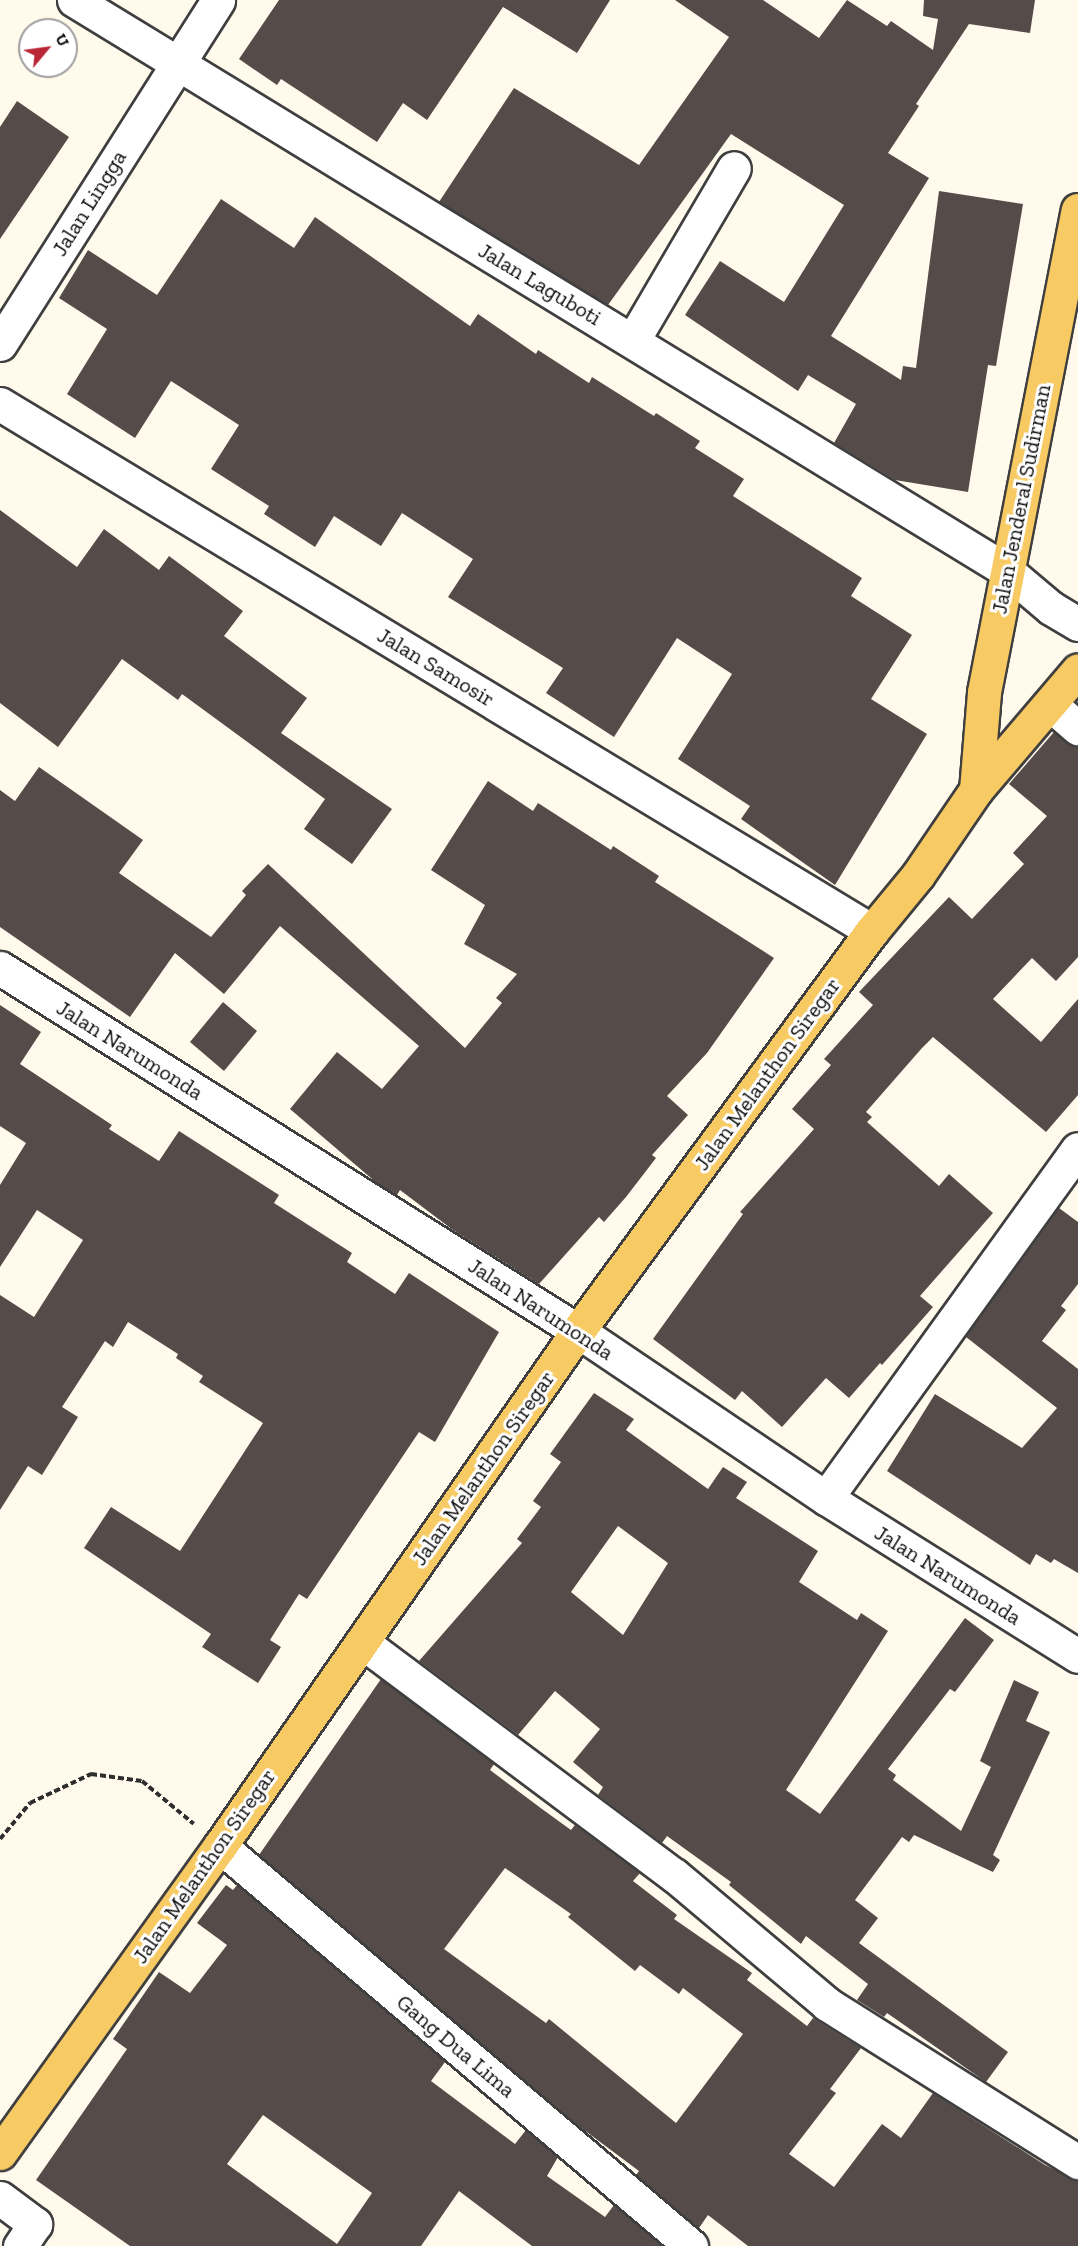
<!DOCTYPE html>
<html>
<head>
<meta charset="utf-8">
<style>
	body { margin:0 }
	#map { position:relative; width:1078px; height:2246px; overflow:hidden; background:#fffaeb; font-family:"Zilla Slab",serif }
	div>[style] { position:absolute }
	.building>* { inset:0; background:#554c49 }
	.path>* { height:4px; margin-top:-2px; transform-origin:0; background:repeating-linear-gradient(90deg,#2e2e2e 0 6px,transparent 0 9px) }
	.roads { filter:drop-shadow(2px 0 #3f3f3f) drop-shadow(-2px 0 #3f3f3f) drop-shadow(0 2px #3f3f3f) drop-shadow(0 -2px #3f3f3f) }
	.minor>* { height:33px; margin:-16.5px; padding:0 16.5px; transform-origin:16.5px; border-radius:16.5px; background:#fff }
	.major>* { height:33px; margin:-16.5px; padding:0 16.5px; transform-origin:16.5px; border-radius:16.5px; background:#f7ca63 }
	span { translate:-50% -50%; white-space:nowrap; text-align:center; line-height:1.15; -webkit-text-stroke:6px #fff; paint-order:stroke }
	.street-label { font-size:22px; color:#0c0c0c }
	.north { position:absolute; left:18px; top:18px; width:60px; height:60px; box-sizing:border-box; background:#fff; border:2px solid #9e9e9e; border-radius:50%; rotate:61deg; font-size:16px; font-weight:700; line-height:24px; text-align:center; color:#0c0c0c }
	.north::after { content:''; display:block; margin:auto; width:21px; height:27px; background:#bb2636; clip-path:polygon(50% 0,100% 100%,50% 72%,0 100%) }
</style>
</head>
<body>
<div id="map">
	<div class="building">
		<i style="clip-path:polygon(279px 0,610px 0,577px 53px,503px 7px,427px 120px,403px 103px,377px 142px,281px 79px,277px 85px,239px 59px)"></i>
		<i style="clip-path:polygon(675px 0,763px 0,819px 38px,847px 0,887px 26px,891px 21px,933px 50px,938px 19px,923px 16px,924px 0,1035px 0,1030px 33px,969px 24px,916px 104px,919px 106px,888px 153px,929px 178px,831px 336px,901px 380px,903px 366px,916px 368px,939px 191px,1023px 204px,996px 366px,988px 365px,968px 492px,895px 480px,834px 443px,856px 404px,808px 375px,798px 391px,685px 315px,720px 261px,784px 302px,844px 205px,731px 134px,608px 305px,439px 202px,514px 88px,639px 165px,729px 37px)"></i>
		<i style="clip-path:polygon(17px 101px,69px 137px,0 239px,0 127px)"></i>
		<i style="clip-path:polygon(221px 199px,294px 248px,315px 217px,470px 326px,478px 314px,536px 354px,538px 350px,589px 383px,592px 377px,654px 416px,656px 413px,700px 441px,695px 448px,744px 479px,733px 496px,862px 578px,851px 596px,912px 635px,871px 699px,927px 734px,835px 885px,741px 819px,750px 806px,678px 759px,732px 674px,677px 638px,614px 737px,546px 693px,563px 668px,448px 597px,473px 559px,402px 513px,381px 546px,334px 516px,315px 547px,264px 514px,269px 506px,211px 469px,239px 425px,171px 381px,135px 438px,67px 394px,107px 329px,59px 298px,88px 250px,157px 295px)"></i>
		<i style="clip-path:polygon(0 510px,77px 567px,104px 529px,159px 570px,169px 556px,243px 611px,224px 636px,307px 698px,281px 733px,392px 809px,352px 864px,304px 829px,325px 799px,182px 694px,178px 700px,122px 659px,58px 747px,0 703px)"></i>
		<i style="clip-path:polygon(1054px 732px,1078px 746px,1078px 957px,1056px 981px,1032px 958px,993px 999px,1041px 1042px,1078px 999px,1078px 1095px,1046px 1132px,933px 1037px,922px 1048px,866px 1112px,872px 1117px,867px 1122px,939px 1186px,949px 1174px,993px 1213px,920px 1296px,933px 1307px,882px 1365px,880px 1363px,849px 1398px,826px 1378px,782px 1427px,742px 1391px,735px 1400px,653px 1339px,743px 1214px,740px 1212px,814px 1129px,792px 1109px,831px 1065px,824px 1059px,873px 1005px,859px 992px,949px 897px,972px 919px,1024px 864px,1013px 853px,1047px 816px,1009px 784px)"></i>
		<i style="clip-path:polygon(39px 767px,143px 840px,119px 873px,211px 937px,246px 895px,242px 891px,268px 864px,465px 1048px,502px 1003px,496px 998px,517px 974px,464px 944px,485px 905px,431px 870px,488px 781px,533px 811px,538px 803px,611px 850px,613px 846px,659px 876px,655px 882px,774px 958px,707px 1053px,667px 1096px,688px 1115px,652px 1155px,656px 1158px,626px 1197px,604px 1222px,599px 1217px,539px 1284px,453px 1230px,400px 1190px,397px 1195px,378px 1184px,290px 1109px,337px 1052px,382px 1089px,419px 1046px,280px 926px,224px 994px,175px 953px,130px 1017px,0 927px,0 790px,15px 801px)"></i>
		<i style="clip-path:polygon(223px 1002px,257px 1031px,224px 1071px,190px 1042px)"></i>
		<i style="clip-path:polygon(0 1005px,41px 1032px,20px 1064px,112px 1125px,109px 1129px,159px 1161px,179px 1131px,279px 1195px,274px 1203px,352px 1253px,347px 1262px,395px 1294px,409px 1273px,499px 1332px,435px 1442px,419px 1432px,307px 1599px,299px 1594px,270px 1640px,281px 1647px,258px 1683px,202px 1647px,211px 1634px,84px 1548px,111px 1507px,180px 1551px,263px 1423px,199px 1382px,203px 1376px,176px 1358px,178px 1354px,128px 1322px,113px 1347px,105px 1341px,62px 1407px,78px 1417px,42px 1475px,28px 1466px,0 1510px,0 1295px,34px 1317px,83px 1240px,37px 1210px,0 1267px,0 1185px,26px 1143px,0 1126px)"></i>
		<i style="clip-path:polygon(1059px 1208px,1078px 1222px,1078px 1284px,1061px 1306px,1066px 1310px,1042px 1341px,1078px 1369px,1078px 1573px,1054px 1559px,1051px 1563px,1036px 1554px,1030px 1565px,887px 1471px,935px 1394px,1022px 1448px,1057px 1408px,966px 1337px)"></i>
		<i style="clip-path:polygon(evenodd,594px 1393px,634px 1419px,626px 1430px,708px 1489px,723px 1467px,747px 1482px,736px 1498px,818px 1551px,799px 1582px,857px 1620px,861px 1613px,888px 1631px,786px 1790px,820px 1814px,965px 1618px,994px 1640px,955px 1692px,950px 1689px,888px 1769px,896px 1775px,893px 1780px,961px 1831px,991px 1767px,980px 1761px,1014px 1680px,1039px 1692px,1026px 1721px,1050px 1732px,993px 1855px,1000px 1860px,993px 1872px,914px 1835px,909px 1842px,902px 1837px,855px 1900px,878px 1918px,859px 1943px,1008px 2052px,986px 2082px,887px 2013px,884px 2017px,857px 2000px,868px 1984px,806px 1936px,801px 1944px,729px 1885px,731px 1882px,667px 1836px,662px 1843px,598px 1795px,603px 1787px,573px 1762px,600px 1729px,555px 1691px,518px 1735px,419px 1661px,522px 1543px,517px 1539px,541px 1507px,533px 1501px,561px 1462px,550px 1454px,594px 1393px,618px 1526px,668px 1563px,623px 1635px,571px 1592px,618px 1526px)"></i>
		<i style="clip-path:polygon(evenodd,381px 1679px,494px 1764px,490px 1770px,542px 1809px,571px 1830px,575px 1825px,640px 1873px,633px 1881px,677px 1915px,674px 1919px,752px 1973px,747px 1980px,807px 2026px,813px 2018px,861px 2048px,830px 2089px,836px 2093px,789px 2154px,834px 2187px,882px 2124px,901px 2138px,933px 2093px,1045px 2165px,1078px 2181px,1078px 2246px,748px 2246px,708px 2215px,699px 2228px,636px 2175px,639px 2171px,580px 2127px,259px 1855px,381px 1679px,505px 1868px,571px 1914px,568px 1917px,635px 1971px,640px 1965px,679px 1994px,683px 1988px,743px 2034px,676px 2123px,549px 2019px,546px 2023px,444px 1949px,505px 1868px)"></i>
		<i style="clip-path:polygon(evenodd,226px 1885px,233px 1890px,237px 1885px,445px 2062px,431px 2081px,515px 2144px,526px 2130px,558px 2157px,547px 2176px,605px 2217px,614px 2205px,662px 2246px,532px 2246px,459px 2191px,421px 2246px,130px 2246px,36px 2180px,127px 2049px,113px 2039px,159px 1972px,190px 1993px,227px 1945px,197px 1923px,226px 1885px,263px 2115px,372px 2193px,337px 2244px,227px 2164px,263px 2115px)"></i>
	</div>
	<div class="path">
		<i style="left:0;top:1839px;width:47px;rotate:-50.2deg"></i>
		<i style="left:30px;top:1803px;width:68px;rotate:-25.4deg"></i>
		<i style="left:91px;top:1774px;width:51px;rotate:7.8deg"></i>
		<i style="left:142px;top:1781px;width:67px;rotate:39.6deg"></i>
	</div>
	<div class="roads">
		<div class="minor">
			<i style="left:74px;top:0;width:1092px;rotate:31.45deg"></i>
			<i style="left:1006px;top:570px;width:59px;rotate:40.2deg"></i>
			<i style="left:1051px;top:608px;width:31px;rotate:31deg"></i>
			<i style="left:633px;top:340px;width:199px;rotate:-59.6deg"></i>
			<i style="left:0;top:344px;width:407px;rotate:-57.6deg"></i>
			<i style="left:0;top:404px;width:1019px;rotate:31.15deg"></i>
			<i style="left:1050px;top:704px;width:37px;rotate:41deg"></i>
			<i style="left:0;top:968px;width:683px;rotate:32.13deg"></i>
			<i style="left:578px;top:1331px;width:299px;rotate:34deg"></i>
			<i style="left:826px;top:1498px;width:297px;rotate:32.1deg"></i>
			<i style="left:826px;top:1498px;width:430px;rotate:-54.2deg"></i>
			<i style="left:362px;top:1642px;width:389px;rotate:36.8deg"></i>
			<i style="left:674px;top:1875px;width:200px;rotate:40.1deg"></i>
			<i style="left:827px;top:2004px;width:297px;rotate:32.2deg"></i>
			<i style="left:220px;top:1846px;width:618px;rotate:40.34deg"></i>
			<i style="left:0;top:2198px;width:44px;rotate:36.6deg"></i>
			<i style="left:35px;top:2224px;width:27px;rotate:124deg"></i>
		</div>
		<div class="major">
			<i style="left:976px;top:790px;width:98px;rotate:-85.3deg"></i>
			<i style="left:984px;top:692px;width:491px;rotate:-79deg"></i>
			<i style="left:0;top:2153px;width:378px;rotate:-54.4deg"></i>
			<i style="left:220px;top:1846px;width:627px;rotate:-55.2deg"></i>
			<i style="left:578px;top:1331px;width:496px;rotate:-53.7deg"></i>
			<i style="left:872px;top:931px;width:72px;rotate:-50.6deg"></i>
			<i style="left:918px;top:875px;width:103px;rotate:-55.7deg"></i>
			<i style="left:976px;top:790px;width:157px;rotate:-49.6deg"></i>
		</div>
	</div>
	<div class="street-label">
		<span style="left:89px;top:203px;rotate:-58deg">Jalan Lingga</span>
		<span style="left:540px;top:284px;rotate:31deg">Jalan Laguboti</span>
		<span style="left:1021px;top:499px;rotate:-79deg">Jalan Jenderal Sudirman</span>
		<span style="left:436px;top:667px;rotate:31deg">Jalan Samosir</span>
		<span style="left:130px;top:1050px;rotate:32deg">Jalan Narumonda</span>
		<span style="left:767px;top:1074px;rotate:-54deg">Jalan Melanthon Siregar</span>
		<span style="left:541px;top:1309px;rotate:33deg">Jalan Narumonda</span>
		<span style="left:483px;top:1468px;rotate:-55deg">Jalan Melanthon Siregar</span>
		<span style="left:948px;top:1575px;rotate:32deg">Jalan Narumonda</span>
		<span style="left:204px;top:1866px;rotate:-55deg">Jalan Melanthon Siregar</span>
		<span style="left:456px;top:2046px;rotate:40deg">Gang Dua Lima</span>
	</div>
	<div class="north">U</div>
</div>
</body>
</html>
